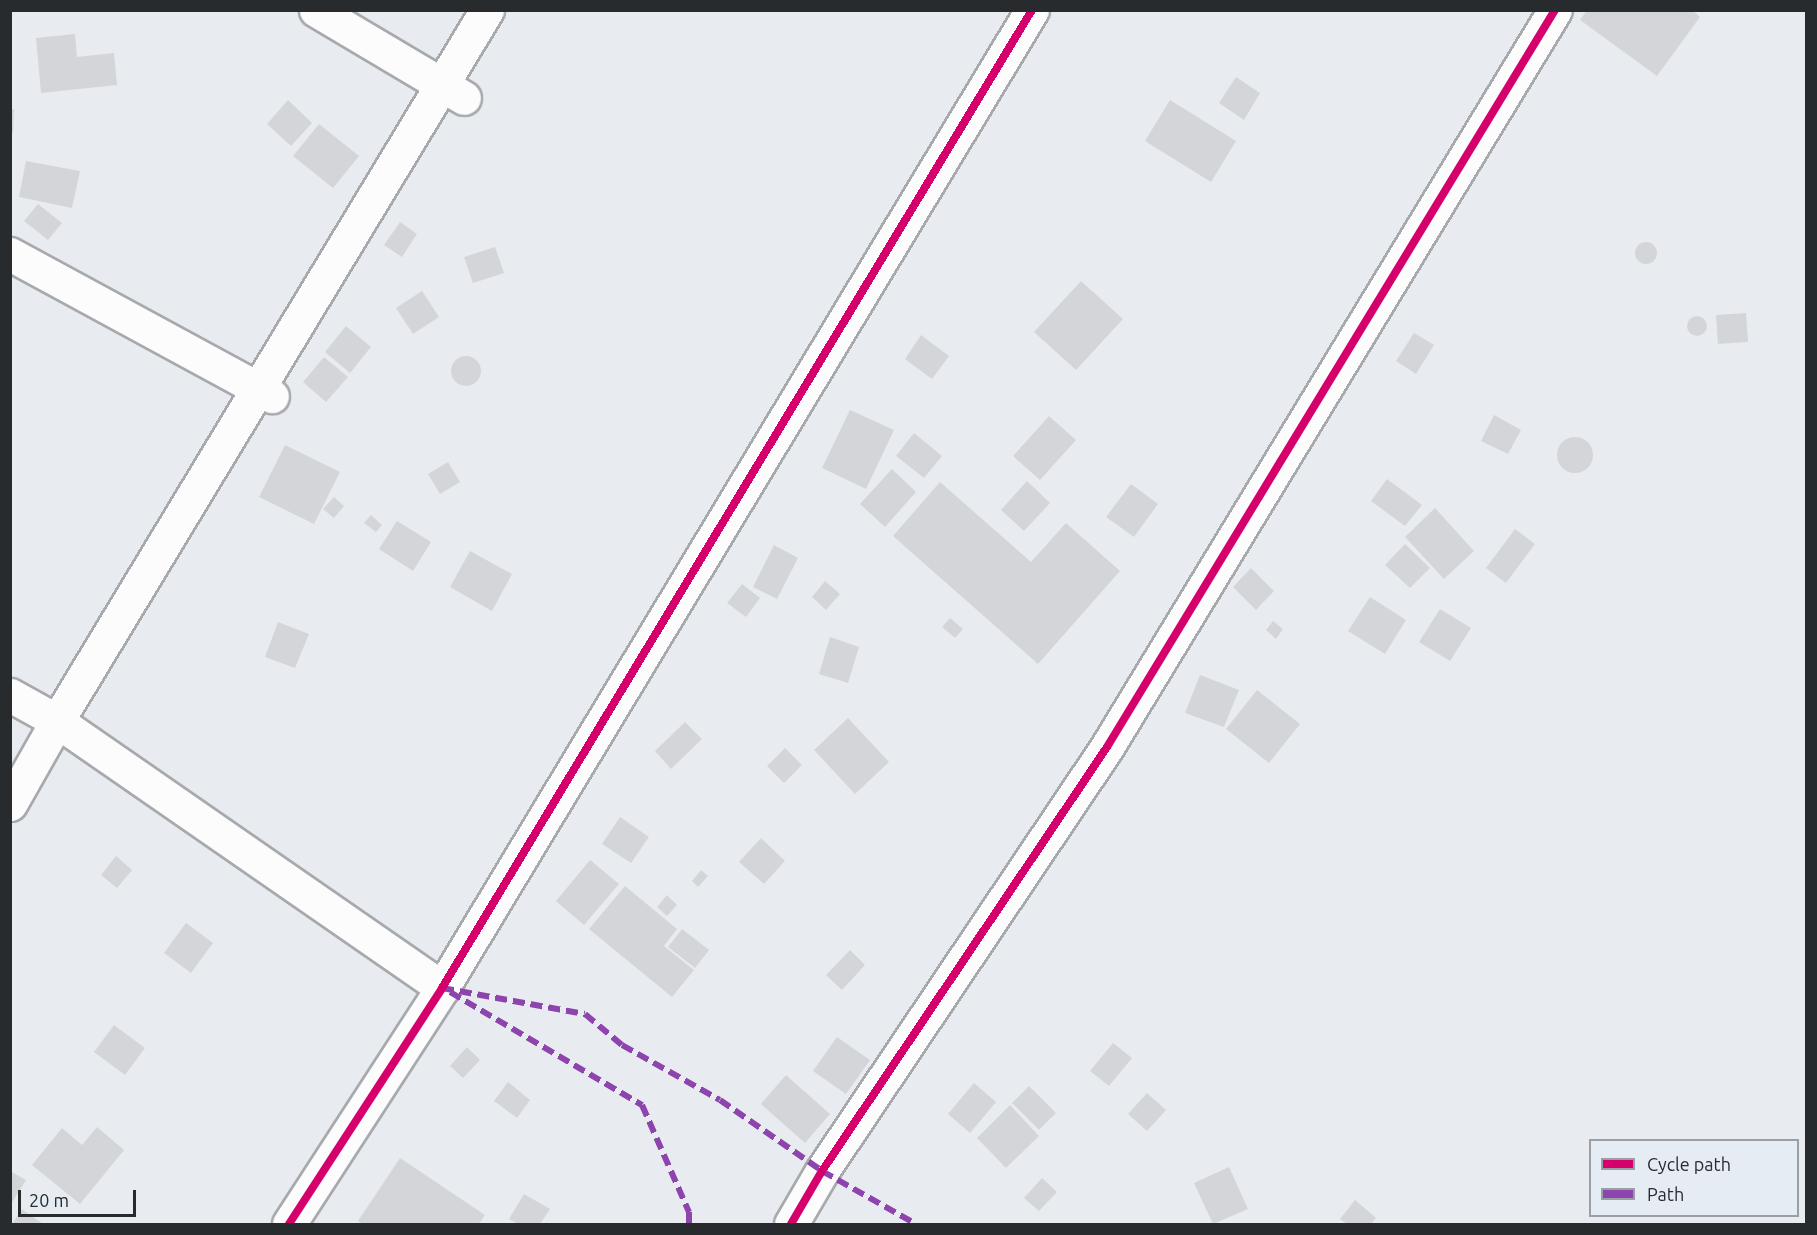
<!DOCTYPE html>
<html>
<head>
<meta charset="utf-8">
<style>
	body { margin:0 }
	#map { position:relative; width:1817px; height:1235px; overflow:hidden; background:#e8ecf0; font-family:Ubuntu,sans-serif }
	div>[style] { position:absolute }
	.building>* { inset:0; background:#d3d5d9 }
	.round { border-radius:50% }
	.roads { filter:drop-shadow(2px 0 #a7a9ac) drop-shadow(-2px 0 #a7a9ac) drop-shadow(0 2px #a7a9ac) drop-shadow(0 -2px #a7a9ac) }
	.minor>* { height:33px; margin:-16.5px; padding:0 16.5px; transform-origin:16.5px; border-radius:16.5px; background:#fcfcfd }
	.quiet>* { height:6px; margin-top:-3px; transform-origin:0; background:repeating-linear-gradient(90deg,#8e44ad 0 12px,transparent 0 18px) }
	.cycleway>* { height:8px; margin:-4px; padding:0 4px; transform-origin:4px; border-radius:4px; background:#d6006c }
	span { translate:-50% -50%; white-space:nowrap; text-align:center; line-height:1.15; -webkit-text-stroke:4.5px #e5ecf4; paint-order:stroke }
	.frame { position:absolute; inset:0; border:12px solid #282b2e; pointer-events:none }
	.legend { position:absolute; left:1589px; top:1139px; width:210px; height:78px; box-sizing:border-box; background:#e5ecf4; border:2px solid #999fa5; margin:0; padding:8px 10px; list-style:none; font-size:18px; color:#282b2e }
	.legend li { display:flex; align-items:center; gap:12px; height:30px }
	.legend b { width:30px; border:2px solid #999fa5 }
	.scale { position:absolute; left:18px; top:1190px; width:118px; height:27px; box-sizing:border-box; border:3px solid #282b2e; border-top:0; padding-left:8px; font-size:18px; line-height:21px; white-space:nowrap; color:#282b2e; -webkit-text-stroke:4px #e5ecf4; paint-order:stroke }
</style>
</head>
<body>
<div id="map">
	<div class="building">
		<i style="clip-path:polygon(1587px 10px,1692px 10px,1700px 17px,1657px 76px,1580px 20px)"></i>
		<i style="clip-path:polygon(75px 34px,77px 57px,114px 53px,117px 85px,41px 93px,36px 38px)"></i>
		<i style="clip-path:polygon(1236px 77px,1260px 93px,1244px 120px,1219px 103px)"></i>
		<i style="clip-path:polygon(288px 100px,312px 123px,291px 146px,267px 124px)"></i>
		<i style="clip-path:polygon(1170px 100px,1236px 141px,1211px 182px,1145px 141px)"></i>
		<i style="clip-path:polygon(10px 109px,14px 109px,13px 133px,10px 132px)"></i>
		<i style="clip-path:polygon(319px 124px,359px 156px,333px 188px,293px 156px)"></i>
		<i style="clip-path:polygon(26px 161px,80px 171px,72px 208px,19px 197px)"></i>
		<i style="clip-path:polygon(38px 204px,62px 223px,48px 240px,24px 221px)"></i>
		<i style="clip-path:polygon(400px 222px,417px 234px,402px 257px,384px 245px)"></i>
		<i class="round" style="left:1635px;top:242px;width:22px;height:22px"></i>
		<i style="clip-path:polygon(495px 247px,504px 273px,473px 283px,464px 257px)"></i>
		<i style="clip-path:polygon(1081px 281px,1123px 319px,1076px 370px,1034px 332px)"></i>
		<i style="clip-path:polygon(422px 291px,439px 317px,413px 334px,396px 308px)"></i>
		<i style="clip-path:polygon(1746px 313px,1748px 342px,1718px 344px,1716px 315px)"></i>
		<i class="round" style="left:1687px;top:316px;width:20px;height:20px"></i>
		<i style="clip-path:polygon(346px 326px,371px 347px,350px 373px,325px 352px)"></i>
		<i style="clip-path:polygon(1414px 333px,1434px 345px,1416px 374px,1396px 361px)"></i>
		<i style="clip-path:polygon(921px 335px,949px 356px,932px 379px,905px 359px)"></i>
		<i class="round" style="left:451px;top:356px;width:30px;height:30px"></i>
		<i style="clip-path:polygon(324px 357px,348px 377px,326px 402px,303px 382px)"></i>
		<i style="clip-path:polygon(850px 410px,894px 430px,866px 489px,822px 468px)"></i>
		<i style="clip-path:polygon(1494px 415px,1521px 430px,1508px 454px,1481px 441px)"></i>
		<i style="clip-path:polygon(1049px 416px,1076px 440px,1040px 480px,1013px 456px)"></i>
		<i style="clip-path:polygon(914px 433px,942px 456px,924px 478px,896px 456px)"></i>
		<i class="round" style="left:1557px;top:437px;width:36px;height:36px"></i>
		<i style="clip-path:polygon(285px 445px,340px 472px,314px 524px,259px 497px)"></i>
		<i style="clip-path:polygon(448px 462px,460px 482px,440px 494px,428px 474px)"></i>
		<i style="clip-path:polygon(892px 469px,916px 492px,885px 527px,860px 504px)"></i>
		<i style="clip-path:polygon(1387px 479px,1422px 505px,1405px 526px,1371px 501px)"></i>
		<i style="clip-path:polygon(1027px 481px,1050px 503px,1024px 531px,1001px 510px)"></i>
		<i style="clip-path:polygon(940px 482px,1031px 562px,1066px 523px,1120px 571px,1038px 664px,893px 536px)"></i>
		<i style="clip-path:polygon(1131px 484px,1158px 504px,1134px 537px,1106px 517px)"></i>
		<i style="clip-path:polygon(334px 497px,344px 506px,334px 518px,323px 509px)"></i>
		<i style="clip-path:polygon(1435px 508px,1474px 551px,1444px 579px,1405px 537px)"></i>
		<i style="clip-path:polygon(371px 515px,382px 525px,376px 532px,364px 523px)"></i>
		<i style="clip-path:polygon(397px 521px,431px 542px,413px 571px,379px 549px)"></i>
		<i style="clip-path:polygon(1515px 529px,1535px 544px,1506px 583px,1486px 568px)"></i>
		<i style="clip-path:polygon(1405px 544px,1430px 568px,1410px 588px,1385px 565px)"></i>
		<i style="clip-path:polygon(774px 545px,798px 558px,777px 599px,753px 587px)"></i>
		<i style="clip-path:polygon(470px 551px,512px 574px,492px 611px,450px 587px)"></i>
		<i style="clip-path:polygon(1251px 568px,1274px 591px,1256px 610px,1233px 587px)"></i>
		<i style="clip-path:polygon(825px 581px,840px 594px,826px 610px,812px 597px)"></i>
		<i style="clip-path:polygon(742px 584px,760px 598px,746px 617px,727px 603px)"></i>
		<i style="clip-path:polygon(1370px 597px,1406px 620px,1385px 654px,1348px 631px)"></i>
		<i style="clip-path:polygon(1440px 609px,1471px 628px,1450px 661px,1419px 642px)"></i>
		<i style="clip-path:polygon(950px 618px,963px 629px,955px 638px,942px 627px)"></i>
		<i style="clip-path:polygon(1273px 621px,1283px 629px,1276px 639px,1266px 630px)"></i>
		<i style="clip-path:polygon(278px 622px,309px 634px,295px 668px,265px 657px)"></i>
		<i style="clip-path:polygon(830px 637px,859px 647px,848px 683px,819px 674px)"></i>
		<i style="clip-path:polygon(1200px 675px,1239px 690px,1224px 727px,1185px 713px)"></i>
		<i style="clip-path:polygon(1257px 690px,1300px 724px,1269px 763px,1226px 729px)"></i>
		<i style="clip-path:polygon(848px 718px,889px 762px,855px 794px,814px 750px)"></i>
		<i style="clip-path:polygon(685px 722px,702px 739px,671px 769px,655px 751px)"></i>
		<i style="clip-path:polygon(785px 748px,802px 765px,784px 783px,767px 766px)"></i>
		<i style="clip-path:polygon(620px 817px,649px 837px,631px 863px,602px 844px)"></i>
		<i style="clip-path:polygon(761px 838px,785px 861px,764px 884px,739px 862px)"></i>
		<i style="clip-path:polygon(116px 856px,132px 870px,117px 888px,101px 875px)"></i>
		<i style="clip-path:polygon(590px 860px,619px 884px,584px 925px,556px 901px)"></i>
		<i style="clip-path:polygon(701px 870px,708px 876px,698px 887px,692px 881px)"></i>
		<i style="clip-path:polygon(625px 886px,677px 929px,664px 946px,694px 970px,672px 997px,589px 929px)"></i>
		<i style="clip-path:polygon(667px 895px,677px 905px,667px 916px,657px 907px)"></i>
		<i style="clip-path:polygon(186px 923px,213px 943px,191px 973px,164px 953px)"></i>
		<i style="clip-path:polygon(682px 929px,709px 950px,695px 968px,668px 947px)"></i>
		<i style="clip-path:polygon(850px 950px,865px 965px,842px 990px,826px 975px)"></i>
		<i style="clip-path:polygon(114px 1025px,145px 1048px,125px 1075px,94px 1052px)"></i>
		<i style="clip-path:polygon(837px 1037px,870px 1060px,846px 1094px,813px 1071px)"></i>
		<i style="clip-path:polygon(1113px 1043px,1132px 1058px,1109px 1086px,1090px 1071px)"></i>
		<i style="clip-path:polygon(467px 1047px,480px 1060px,463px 1078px,450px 1066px)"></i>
		<i style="clip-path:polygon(786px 1075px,830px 1114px,805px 1143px,761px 1104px)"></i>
		<i style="clip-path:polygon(508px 1082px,530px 1100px,517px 1118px,494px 1101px)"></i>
		<i style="clip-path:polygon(974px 1083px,996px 1102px,970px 1133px,948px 1114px)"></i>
		<i style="clip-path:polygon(1029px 1086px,1056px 1113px,1039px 1130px,1012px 1103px)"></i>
		<i style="clip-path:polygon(1147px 1093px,1166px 1110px,1147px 1131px,1128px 1114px)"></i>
		<i style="clip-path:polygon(1010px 1105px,1039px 1136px,1006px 1168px,977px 1138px)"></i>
		<i style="clip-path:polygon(97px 1127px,124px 1150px,80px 1204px,32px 1165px,62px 1128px,82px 1145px)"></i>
		<i style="clip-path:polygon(400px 1158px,485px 1215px,479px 1224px,362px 1224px,358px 1221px)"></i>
		<i style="clip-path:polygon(1229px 1167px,1248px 1209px,1213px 1224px,1194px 1183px)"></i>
		<i style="clip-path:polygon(10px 1171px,26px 1180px,10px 1206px)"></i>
		<i style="clip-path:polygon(1042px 1178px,1057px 1192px,1039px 1211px,1024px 1198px)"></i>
		<i style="clip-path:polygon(524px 1194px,550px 1209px,540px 1224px,518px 1224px,509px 1219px)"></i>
		<i style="clip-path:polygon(1355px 1200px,1376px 1218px,1371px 1224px,1347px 1224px,1340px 1219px)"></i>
		<i style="clip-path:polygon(22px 1209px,43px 1224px,12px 1224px)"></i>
	</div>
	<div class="roads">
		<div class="minor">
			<i style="left:316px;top:10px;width:172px;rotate:30.7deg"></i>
			<i style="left:10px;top:254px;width:298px;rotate:28.5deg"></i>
			<i style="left:10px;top:695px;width:54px;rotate:29deg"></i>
			<i style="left:57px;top:721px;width:469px;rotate:34.7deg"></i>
			<i style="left:10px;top:804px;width:95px;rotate:-60.5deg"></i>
			<i style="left:57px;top:721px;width:831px;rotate:-58.84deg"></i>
			<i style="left:289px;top:1224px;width:281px;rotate:-57deg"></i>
			<i style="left:442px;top:988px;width:1142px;rotate:-58.9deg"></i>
			<i style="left:791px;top:1224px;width:61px;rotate:-59.7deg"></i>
			<i style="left:822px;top:1171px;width:511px;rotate:-56.09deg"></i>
			<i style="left:1107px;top:747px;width:862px;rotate:-58.71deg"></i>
		</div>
	</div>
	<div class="quiet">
		<i style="left:442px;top:988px;width:145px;rotate:10.3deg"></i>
		<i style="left:585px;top:1014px;width:48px;rotate:40deg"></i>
		<i style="left:622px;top:1045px;width:112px;rotate:29.3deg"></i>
		<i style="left:720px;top:1100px;width:124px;rotate:34.8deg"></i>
		<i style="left:822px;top:1171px;width:108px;rotate:29.4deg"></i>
		<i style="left:450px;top:992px;width:223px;rotate:30.5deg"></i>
		<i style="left:642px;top:1105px;width:117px;rotate:66.3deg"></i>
		<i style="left:689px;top:1212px;width:12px;rotate:90deg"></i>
	</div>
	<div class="cycleway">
		<i style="left:289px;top:1224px;width:281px;rotate:-57deg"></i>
		<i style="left:442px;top:988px;width:1142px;rotate:-58.9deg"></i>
		<i style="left:791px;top:1224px;width:61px;rotate:-59.7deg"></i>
		<i style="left:822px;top:1171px;width:511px;rotate:-56.09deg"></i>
		<i style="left:1107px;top:747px;width:862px;rotate:-58.71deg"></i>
	</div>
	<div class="frame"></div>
	<ul class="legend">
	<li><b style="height:8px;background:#d6006c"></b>Cycle path</li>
	<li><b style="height:8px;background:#8e44ad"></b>Path</li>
	</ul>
	<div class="scale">20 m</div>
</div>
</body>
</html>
